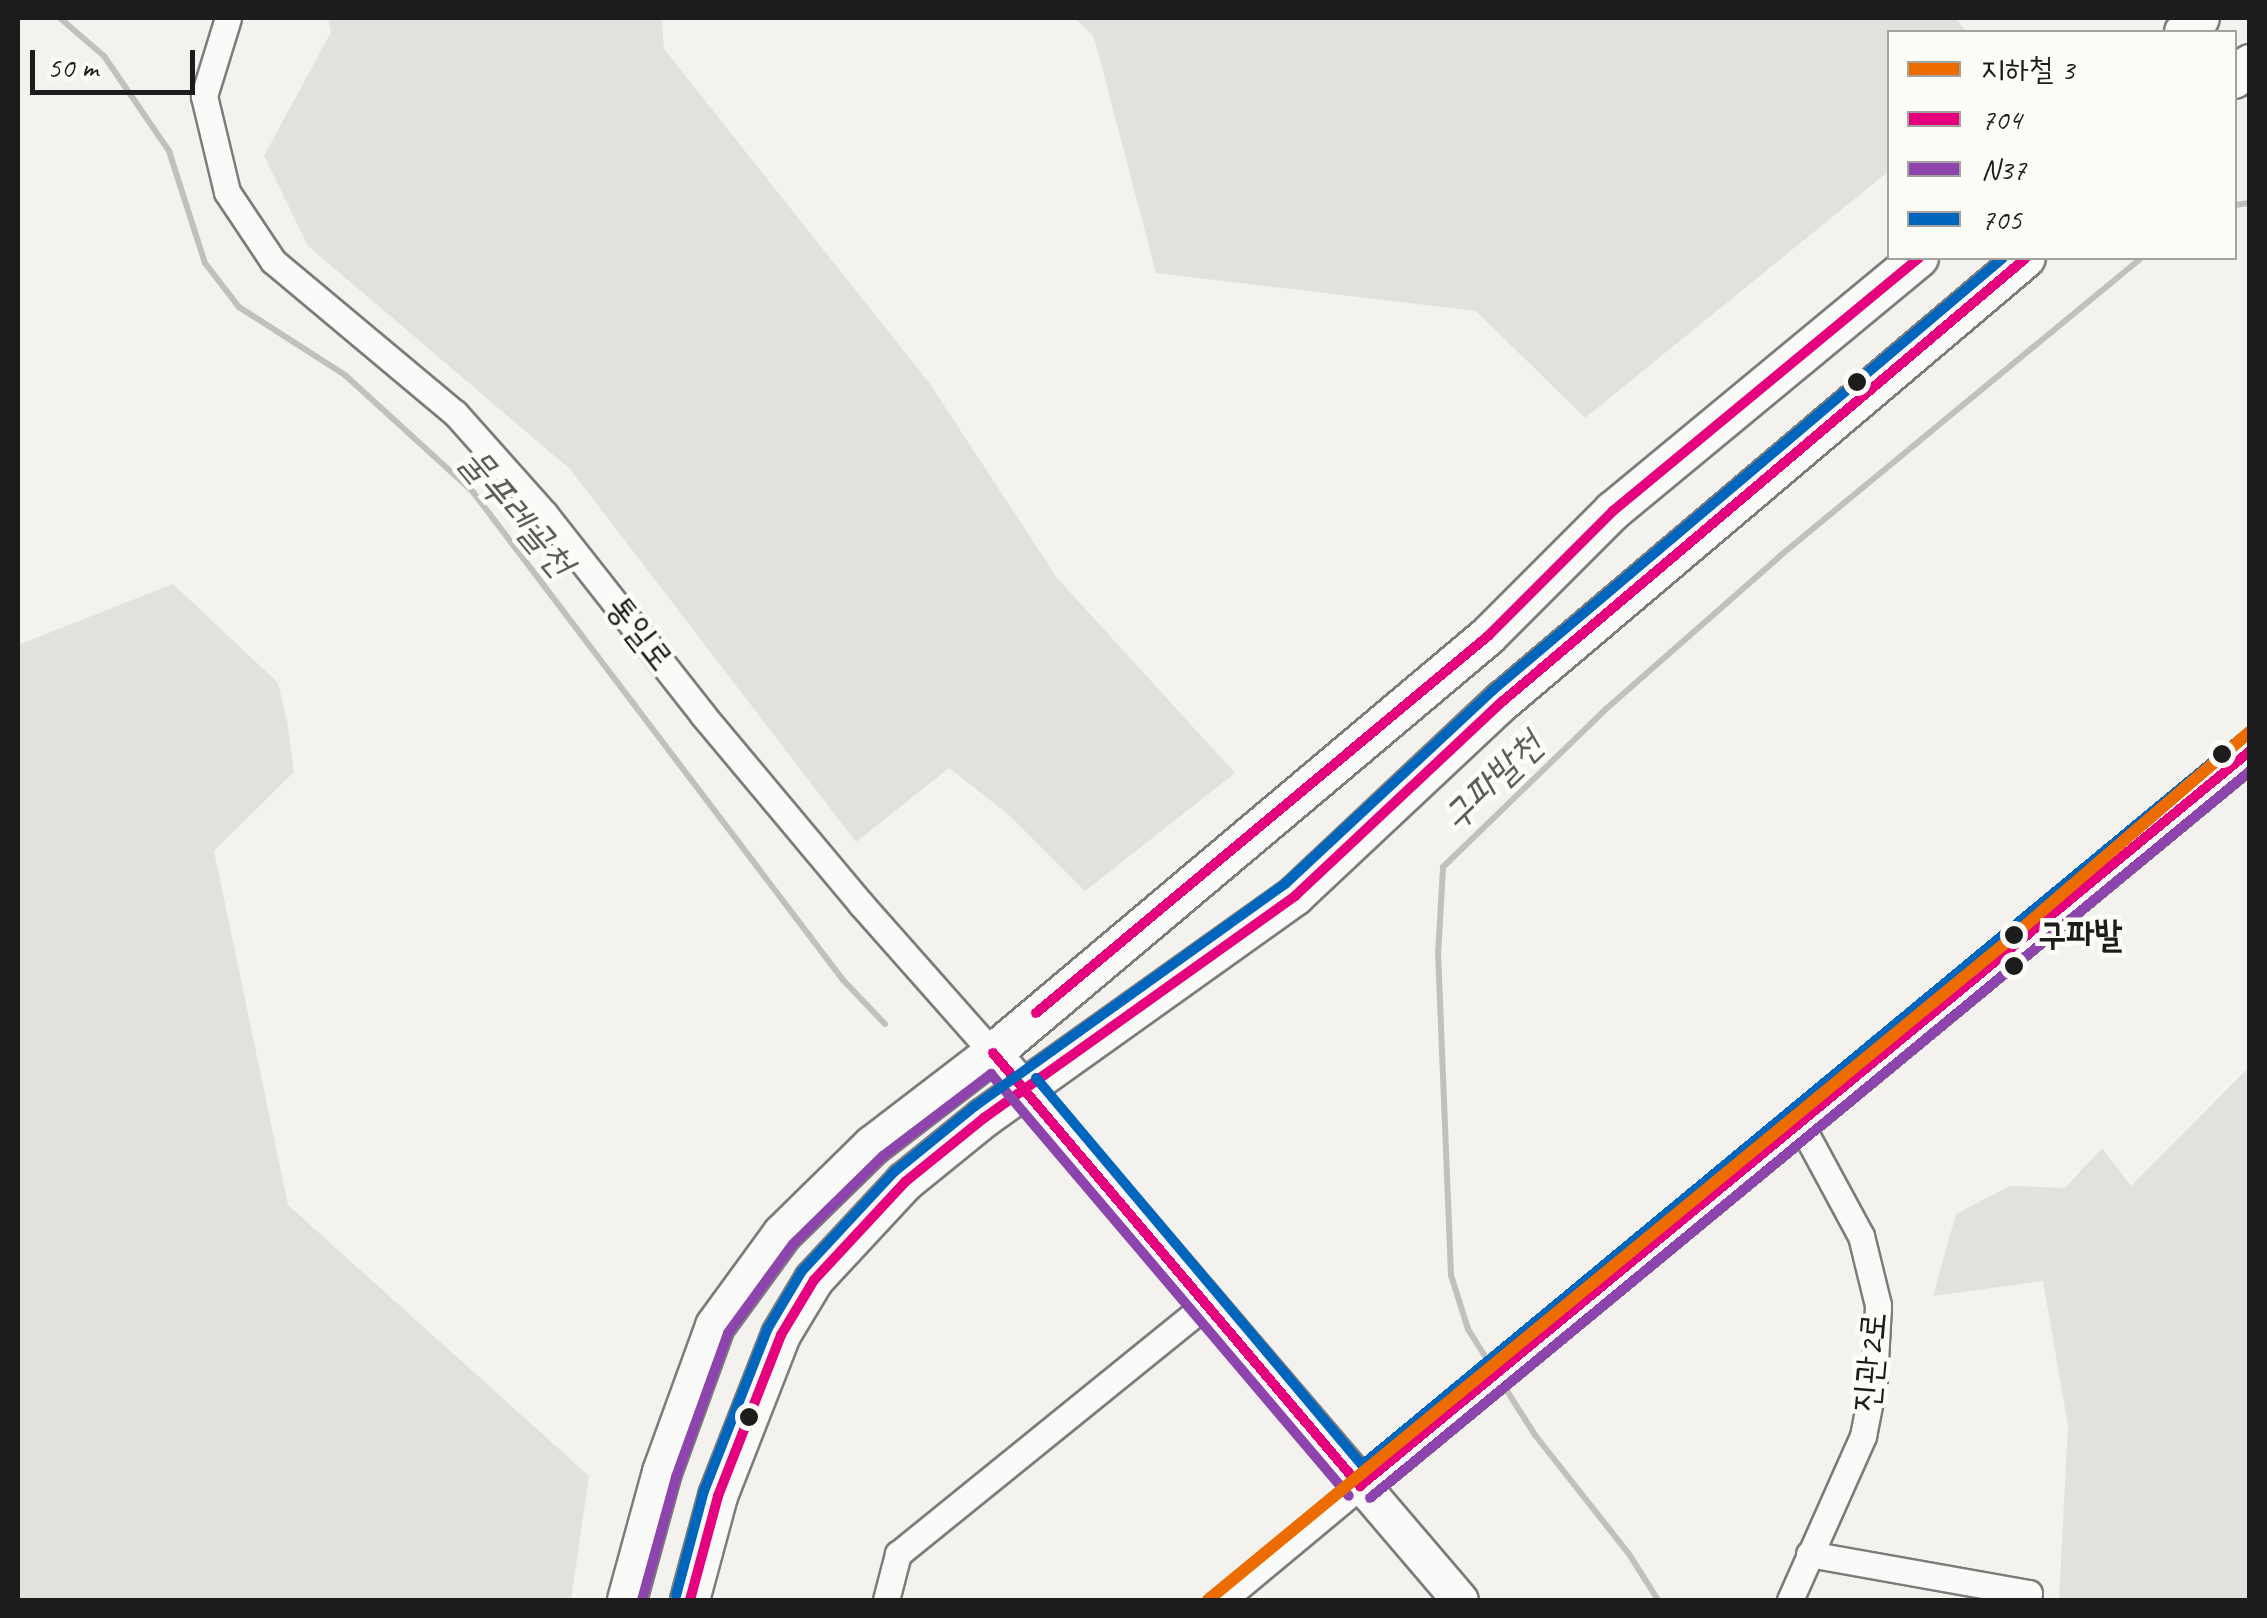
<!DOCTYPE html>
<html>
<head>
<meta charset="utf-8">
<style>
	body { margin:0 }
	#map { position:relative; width:2267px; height:1618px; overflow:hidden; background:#f3f2ef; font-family:Caveat,"Poor Story",sans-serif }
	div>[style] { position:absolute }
	.green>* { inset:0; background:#e2e1dd }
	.stream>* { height:6px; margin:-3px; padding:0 3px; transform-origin:3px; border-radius:3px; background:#c1c0bc }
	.roads { filter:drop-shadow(2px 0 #7d7c7b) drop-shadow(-2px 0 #7d7c7b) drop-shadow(0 2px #7d7c7b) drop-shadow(0 -2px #7d7c7b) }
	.street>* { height:25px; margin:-12.5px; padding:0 12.5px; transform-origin:12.5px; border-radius:12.5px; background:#fafaf8 }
	.secondary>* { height:35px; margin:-17.5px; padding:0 17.5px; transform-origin:17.5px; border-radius:17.5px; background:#fafaf8 }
	.primary>* { height:38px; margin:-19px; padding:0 19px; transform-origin:19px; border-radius:19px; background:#fafaf8 }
	.bus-1>* { height:10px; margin:-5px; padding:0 5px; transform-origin:5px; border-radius:5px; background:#e5007d }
	.bus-2>* { height:10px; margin:-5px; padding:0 5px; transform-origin:5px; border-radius:5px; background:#8e44ad }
	.bus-3>* { height:10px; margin:-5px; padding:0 5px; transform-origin:5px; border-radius:5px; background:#0065bd }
	.metro-1>* { height:12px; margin:-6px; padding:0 6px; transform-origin:6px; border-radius:6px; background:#ed6c00 }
	.dots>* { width:28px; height:28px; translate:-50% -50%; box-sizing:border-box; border:5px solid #fdfcf7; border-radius:50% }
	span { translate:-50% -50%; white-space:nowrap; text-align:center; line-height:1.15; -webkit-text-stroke:9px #fdfcf7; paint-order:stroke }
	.street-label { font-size:35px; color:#1c1c1c }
	.stop-label { font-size:35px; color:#1c1c1c; font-weight:700 }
	.left { translate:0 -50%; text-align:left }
	.water-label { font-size:38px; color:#5c5c5a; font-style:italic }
	.frame { position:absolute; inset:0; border:20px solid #1c1c1c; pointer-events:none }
	.legend { position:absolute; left:1887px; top:30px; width:350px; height:230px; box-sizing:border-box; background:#fdfcf7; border:2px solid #a3a29f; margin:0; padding:12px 18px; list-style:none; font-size:30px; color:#1c1c1c }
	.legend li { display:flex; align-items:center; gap:20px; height:50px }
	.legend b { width:50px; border:2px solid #a3a29f }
	.scale { position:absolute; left:30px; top:50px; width:165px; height:45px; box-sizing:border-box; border:5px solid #1c1c1c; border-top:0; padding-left:12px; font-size:30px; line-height:35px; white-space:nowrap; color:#1c1c1c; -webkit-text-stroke:8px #fdfcf7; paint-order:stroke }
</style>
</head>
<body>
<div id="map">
	<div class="green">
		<i style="clip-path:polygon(328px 18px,662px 18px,664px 49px,930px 384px,1057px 578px,1235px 773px,1085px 891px,1009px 815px,949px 768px,856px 842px,570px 469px,308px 246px,264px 156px,331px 32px)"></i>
		<i style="clip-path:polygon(1075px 18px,1956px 18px,1966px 32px,1890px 32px,1889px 171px,1585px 418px,1476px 311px,1156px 273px,1094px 37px)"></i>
		<i style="clip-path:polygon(173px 584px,278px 683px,287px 721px,294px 772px,214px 851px,288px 1205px,589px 1476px,571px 1600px,18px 1600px,18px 645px)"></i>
		<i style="clip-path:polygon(2249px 1067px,2249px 1600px,2059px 1600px,2068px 1426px,2043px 1281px,1933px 1296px,1956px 1214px,2010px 1186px,2065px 1188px,2102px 1148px,2131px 1186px)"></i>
	</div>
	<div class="stream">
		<i style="left:60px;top:18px;width:58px;rotate:40.8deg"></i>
		<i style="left:104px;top:56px;width:115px;rotate:55.6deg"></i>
		<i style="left:169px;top:151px;width:118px;rotate:72.2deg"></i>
		<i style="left:205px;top:263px;width:56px;rotate:52.3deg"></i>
		<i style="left:239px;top:307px;width:126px;rotate:32.7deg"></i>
		<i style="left:345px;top:375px;width:173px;rotate:42.4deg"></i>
		<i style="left:473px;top:492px;width:612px;rotate:52.83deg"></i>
		<i style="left:843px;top:980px;width:61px;rotate:46.3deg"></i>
		<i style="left:2234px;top:205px;width:16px;rotate:-7deg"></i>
		<i style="left:1490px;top:1364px;width:41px;rotate:-122.2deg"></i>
		<i style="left:1468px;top:1329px;width:57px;rotate:-107.5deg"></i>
		<i style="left:1451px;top:1275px;width:320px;rotate:-92.3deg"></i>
		<i style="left:1438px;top:955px;width:88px;rotate:-86.7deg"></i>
		<i style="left:1443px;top:867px;width:227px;rotate:-44.1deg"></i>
		<i style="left:1606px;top:709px;width:233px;rotate:-41.3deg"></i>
		<i style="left:1781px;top:555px;width:467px;rotate:-39.5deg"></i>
		<i style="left:1502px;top:1383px;width:62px;rotate:57.6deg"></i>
		<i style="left:1535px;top:1435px;width:152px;rotate:51.7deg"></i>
		<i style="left:1629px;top:1554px;width:54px;rotate:57.8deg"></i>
	</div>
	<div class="roads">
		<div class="street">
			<i style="left:228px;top:18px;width:82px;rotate:107.1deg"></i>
			<i style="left:204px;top:96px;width:99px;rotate:76.5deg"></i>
			<i style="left:227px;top:192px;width:83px;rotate:56.3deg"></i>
			<i style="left:273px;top:261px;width:237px;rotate:39.9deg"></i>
			<i style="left:455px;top:413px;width:135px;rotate:48.3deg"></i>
			<i style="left:545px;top:514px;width:256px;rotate:51.8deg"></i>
			<i style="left:703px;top:715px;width:246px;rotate:50.1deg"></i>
			<i style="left:861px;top:904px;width:199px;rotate:48.5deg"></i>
			<i style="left:1809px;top:1554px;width:223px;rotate:10.1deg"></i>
			<i style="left:2029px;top:1593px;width:7px;rotate:106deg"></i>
			<i style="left:886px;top:1600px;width:48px;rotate:-75.4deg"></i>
			<i style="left:898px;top:1554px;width:397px;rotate:-39deg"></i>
			<i style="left:1223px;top:1600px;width:178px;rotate:-39.8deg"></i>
			<i style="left:1790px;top:1600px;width:180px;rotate:-66deg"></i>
			<i style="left:1863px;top:1436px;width:57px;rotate:-78.9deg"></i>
			<i style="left:1874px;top:1380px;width:75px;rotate:-86.9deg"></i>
			<i style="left:1878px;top:1305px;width:71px;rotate:-103.8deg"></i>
			<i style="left:1861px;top:1236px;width:126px;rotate:-118.4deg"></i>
		</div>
		<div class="secondary">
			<i style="left:993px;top:1053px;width:719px;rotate:49.51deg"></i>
			<i style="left:1360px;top:1486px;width:1154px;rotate:-39.55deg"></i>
		</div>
		<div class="primary">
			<i style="left:2184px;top:32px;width:21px;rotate:-41deg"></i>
			<i style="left:2234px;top:79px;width:22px;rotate:-43deg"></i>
			<i style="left:627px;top:1600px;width:133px;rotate:-74.7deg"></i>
			<i style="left:662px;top:1472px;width:155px;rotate:-70deg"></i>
			<i style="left:715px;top:1326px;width:114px;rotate:-53.9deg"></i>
			<i style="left:782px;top:1234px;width:127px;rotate:-44.4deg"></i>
			<i style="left:873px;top:1145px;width:151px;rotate:-37.5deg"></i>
			<i style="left:993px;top:1053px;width:647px;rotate:-40.11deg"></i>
			<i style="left:1488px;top:636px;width:177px;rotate:-45deg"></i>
			<i style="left:1613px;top:511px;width:397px;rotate:-39.6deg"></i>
			<i style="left:690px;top:1600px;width:108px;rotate:-74.9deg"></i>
			<i style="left:718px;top:1496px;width:173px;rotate:-68.6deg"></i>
			<i style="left:781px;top:1335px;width:64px;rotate:-59deg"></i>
			<i style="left:814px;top:1280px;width:134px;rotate:-47.1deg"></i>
			<i style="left:905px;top:1182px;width:102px;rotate:-39deg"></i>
			<i style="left:984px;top:1118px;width:382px;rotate:-35.5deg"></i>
			<i style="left:1295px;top:896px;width:285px;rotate:-43.2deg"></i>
			<i style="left:1503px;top:701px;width:685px;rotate:-40.27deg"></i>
		</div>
	</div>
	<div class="bus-1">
		<i style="left:1036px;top:1013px;width:589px;rotate:-39.83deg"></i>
		<i style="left:1488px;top:636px;width:177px;rotate:-45deg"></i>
		<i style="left:1613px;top:511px;width:397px;rotate:-39.6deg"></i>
		<i style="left:993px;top:1053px;width:568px;rotate:49.72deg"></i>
		<i style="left:1360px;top:1486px;width:1154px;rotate:-39.55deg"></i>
		<i style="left:690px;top:1600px;width:108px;rotate:-74.9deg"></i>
		<i style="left:718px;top:1496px;width:173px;rotate:-68.6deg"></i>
		<i style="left:781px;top:1335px;width:64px;rotate:-59deg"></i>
		<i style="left:814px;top:1280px;width:134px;rotate:-47.1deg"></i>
		<i style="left:905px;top:1182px;width:102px;rotate:-39deg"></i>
		<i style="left:984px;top:1118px;width:382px;rotate:-35.5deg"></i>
		<i style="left:1295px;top:896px;width:285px;rotate:-43.2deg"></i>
		<i style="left:1503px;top:701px;width:685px;rotate:-40.27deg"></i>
	</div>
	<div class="bus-2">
		<i style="left:1370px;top:1498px;width:1141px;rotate:-39.56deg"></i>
		<i style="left:642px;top:1600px;width:128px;rotate:-74.5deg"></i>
		<i style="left:676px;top:1477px;width:153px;rotate:-70.1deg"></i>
		<i style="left:728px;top:1333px;width:110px;rotate:-53.9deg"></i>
		<i style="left:793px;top:1244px;width:126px;rotate:-44.4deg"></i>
		<i style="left:883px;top:1156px;width:136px;rotate:-37.2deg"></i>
		<i style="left:991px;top:1074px;width:553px;rotate:49.69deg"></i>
	</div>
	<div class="bus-3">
		<i style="left:1036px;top:1078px;width:506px;rotate:49.89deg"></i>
		<i style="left:1362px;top:1465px;width:1139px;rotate:-39.59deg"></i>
		<i style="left:676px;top:1596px;width:109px;rotate:-75.1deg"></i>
		<i style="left:704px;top:1491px;width:175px;rotate:-68.6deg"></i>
		<i style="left:768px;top:1328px;width:66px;rotate:-59.2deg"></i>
		<i style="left:802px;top:1271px;width:135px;rotate:-47.1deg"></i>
		<i style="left:894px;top:1172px;width:104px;rotate:-39.2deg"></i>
		<i style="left:975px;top:1106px;width:381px;rotate:-35.6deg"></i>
		<i style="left:1285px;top:884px;width:284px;rotate:-43deg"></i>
		<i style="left:1493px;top:690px;width:668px;rotate:-40.27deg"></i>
	</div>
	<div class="metro-1">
		<i style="left:1208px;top:1600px;width:1031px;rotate:-39.49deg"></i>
		<i style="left:2004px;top:944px;width:325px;rotate:-40.8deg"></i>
	</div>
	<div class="dots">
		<i style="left:1857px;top:382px;background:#1c1c1c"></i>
		<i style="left:2222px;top:754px;background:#1c1c1c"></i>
		<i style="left:2014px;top:935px;background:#1c1c1c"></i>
		<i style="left:2014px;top:966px;background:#1c1c1c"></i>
		<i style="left:749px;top:1417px;background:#1c1c1c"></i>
	</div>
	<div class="street-label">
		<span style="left:640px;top:633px;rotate:52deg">통일로</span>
		<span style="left:1870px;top:1362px;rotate:-85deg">진관2로</span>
	</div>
	<div class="stop-label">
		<span class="left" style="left:2038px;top:935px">구파발</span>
	</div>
	<div class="water-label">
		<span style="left:517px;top:512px;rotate:50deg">물푸레골천</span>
		<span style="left:1492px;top:781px;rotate:-44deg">구파발천</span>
	</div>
	<div class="frame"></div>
	<ul class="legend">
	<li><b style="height:12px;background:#ed6c00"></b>지하철 3</li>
	<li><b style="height:12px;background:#e5007d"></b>704</li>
	<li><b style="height:12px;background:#8e44ad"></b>N37</li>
	<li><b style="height:12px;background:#0065bd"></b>705</li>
	</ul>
	<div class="scale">50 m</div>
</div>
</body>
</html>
